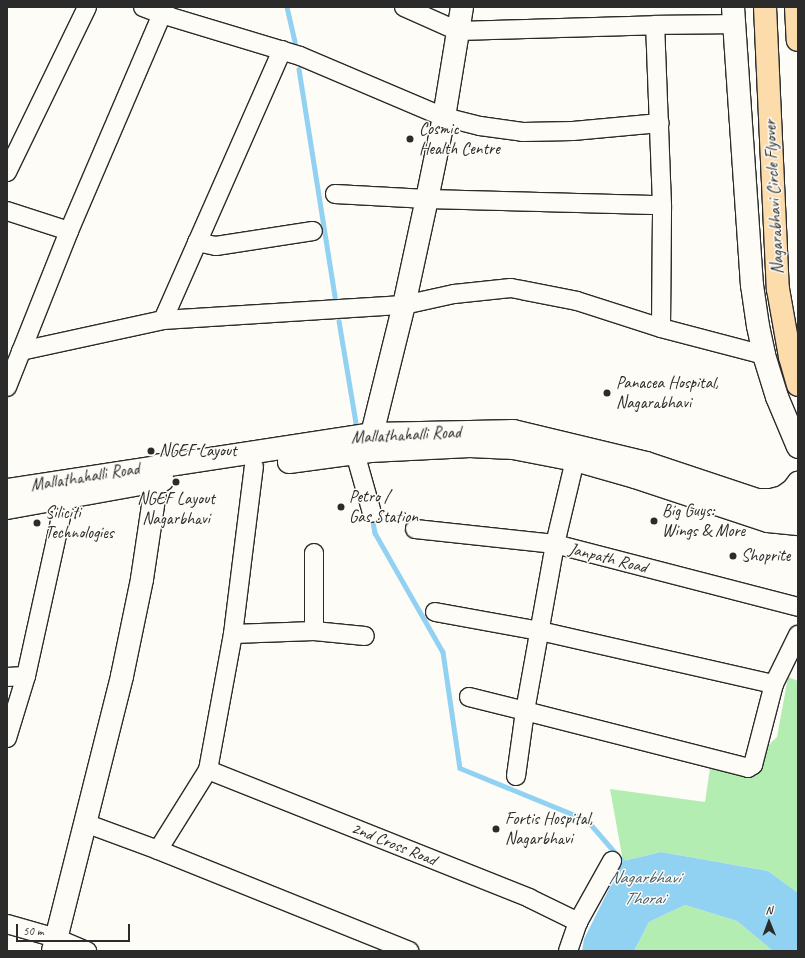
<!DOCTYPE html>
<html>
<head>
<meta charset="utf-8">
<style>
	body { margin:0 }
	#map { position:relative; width:805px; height:958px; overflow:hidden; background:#fdfcf7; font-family:Caveat,sans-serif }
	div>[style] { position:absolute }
	.green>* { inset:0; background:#b3edb2 }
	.water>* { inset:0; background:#91d1f2 }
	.stream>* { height:4.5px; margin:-2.25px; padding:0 2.25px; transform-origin:2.25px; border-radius:2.25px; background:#91d1f2 }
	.roads { filter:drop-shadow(1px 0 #2b2b2b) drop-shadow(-1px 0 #2b2b2b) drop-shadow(0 1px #2b2b2b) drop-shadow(0 -1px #2b2b2b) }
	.minor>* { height:18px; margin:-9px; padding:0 9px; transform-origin:9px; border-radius:9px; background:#fdfcf7 }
	.tertiary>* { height:22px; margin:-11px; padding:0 11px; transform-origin:11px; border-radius:11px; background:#fdfcf7 }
	.secondary>* { height:22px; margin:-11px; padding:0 11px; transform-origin:11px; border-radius:11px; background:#fdfcf7 }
	.trunk>* { height:22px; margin:-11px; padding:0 11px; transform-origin:11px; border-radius:11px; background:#fddcac }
	.dots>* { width:11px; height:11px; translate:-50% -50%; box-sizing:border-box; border:2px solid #fdfcf7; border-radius:50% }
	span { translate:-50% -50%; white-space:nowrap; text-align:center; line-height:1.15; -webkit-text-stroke:3px #fdfcf7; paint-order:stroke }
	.poi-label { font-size:17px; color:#2b2b2b }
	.left { translate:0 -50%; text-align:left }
	.street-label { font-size:17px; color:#2b2b2b }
	.water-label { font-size:18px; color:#4a5d67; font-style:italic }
	.frame { position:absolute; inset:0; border:8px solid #2b2b2b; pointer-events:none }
	.north { position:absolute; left:749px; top:902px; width:40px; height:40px; -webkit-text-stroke:3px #fdfcf7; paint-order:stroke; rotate:359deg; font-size:11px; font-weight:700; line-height:16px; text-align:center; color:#2b2b2b }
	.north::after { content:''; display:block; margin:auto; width:14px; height:18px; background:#2b2b2b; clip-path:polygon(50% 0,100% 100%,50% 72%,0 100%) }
	.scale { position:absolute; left:16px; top:924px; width:114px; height:18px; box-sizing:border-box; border:2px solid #2b2b2b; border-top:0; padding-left:5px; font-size:12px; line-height:14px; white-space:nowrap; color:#2b2b2b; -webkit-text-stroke:3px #fdfcf7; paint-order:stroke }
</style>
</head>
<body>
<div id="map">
	<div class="green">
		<i style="clip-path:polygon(788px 677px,798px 681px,798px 893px,768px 871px,661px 852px,623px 861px,610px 789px,705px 802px,710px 768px,744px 769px,777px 737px)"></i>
		<i style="clip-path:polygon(685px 905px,737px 921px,773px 951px,634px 951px,649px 922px)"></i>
	</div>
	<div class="water">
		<i style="clip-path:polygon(661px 852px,768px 871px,798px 893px,798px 951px,773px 951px,737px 921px,685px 905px,649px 922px,634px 951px,582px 951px,584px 939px,623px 861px)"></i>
	</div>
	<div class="stream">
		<i style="left:287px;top:7px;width:36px;rotate:77deg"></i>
		<i style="left:299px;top:69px;width:231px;rotate:81deg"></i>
		<i style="left:339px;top:321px;width:109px;rotate:80.5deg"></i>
		<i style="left:372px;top:516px;width:17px;rotate:80deg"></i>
		<i style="left:375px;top:533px;width:137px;rotate:60.3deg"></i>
		<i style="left:443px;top:652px;width:117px;rotate:81.7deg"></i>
		<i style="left:460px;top:768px;width:137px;rotate:22.3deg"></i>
		<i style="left:587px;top:820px;width:58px;rotate:49.2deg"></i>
	</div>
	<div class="roads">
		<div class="minor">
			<i style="left:143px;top:7px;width:19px;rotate:21deg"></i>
			<i style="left:161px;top:14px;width:145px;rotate:16.8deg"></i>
			<i style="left:300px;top:56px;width:156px;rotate:23deg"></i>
			<i style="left:444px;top:117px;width:37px;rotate:14deg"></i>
			<i style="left:480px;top:126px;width:43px;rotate:7.9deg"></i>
			<i style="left:523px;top:132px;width:50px;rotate:-1.1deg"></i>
			<i style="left:573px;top:131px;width:87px;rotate:-5.3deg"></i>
			<i style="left:404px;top:7px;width:59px;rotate:24deg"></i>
			<i style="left:458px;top:31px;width:197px;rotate:-1.7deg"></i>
			<i style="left:7px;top:172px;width:183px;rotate:-64.1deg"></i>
			<i style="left:335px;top:194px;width:92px;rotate:3.1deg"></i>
			<i style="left:427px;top:199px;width:235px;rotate:1.5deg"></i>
			<i style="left:7px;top:211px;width:65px;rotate:17.9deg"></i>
			<i style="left:197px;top:242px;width:19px;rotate:12deg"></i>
			<i style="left:216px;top:246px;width:98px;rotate:-8.8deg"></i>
			<i style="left:163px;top:320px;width:295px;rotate:-66.2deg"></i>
			<i style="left:661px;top:328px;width:123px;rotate:-89.5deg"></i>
			<i style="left:662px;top:205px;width:180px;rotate:-92.2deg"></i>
			<i style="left:655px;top:25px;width:80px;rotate:-0.7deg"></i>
			<i style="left:21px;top:351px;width:145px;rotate:-12.3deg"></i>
			<i style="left:163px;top:320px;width:241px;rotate:-3.6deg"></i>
			<i style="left:404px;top:305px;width:51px;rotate:-12.4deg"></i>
			<i style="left:454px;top:294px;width:57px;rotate:-6deg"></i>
			<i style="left:511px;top:288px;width:67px;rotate:11.1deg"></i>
			<i style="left:577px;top:301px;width:88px;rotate:17.8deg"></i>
			<i style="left:661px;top:328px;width:106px;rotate:14.7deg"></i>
			<i style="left:7px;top:387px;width:168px;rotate:-68.3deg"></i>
			<i style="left:69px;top:231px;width:244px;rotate:-66.8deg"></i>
			<i style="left:355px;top:453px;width:62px;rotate:74.2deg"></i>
			<i style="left:415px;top:529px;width:141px;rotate:6.1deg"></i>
			<i style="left:555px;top:544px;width:251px;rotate:14.5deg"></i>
			<i style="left:314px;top:553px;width:78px;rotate:90deg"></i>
			<i style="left:435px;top:612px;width:107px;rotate:10.3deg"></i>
			<i style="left:540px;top:631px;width:240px;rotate:12.8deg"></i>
			<i style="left:233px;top:634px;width:81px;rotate:-2.1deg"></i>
			<i style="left:314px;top:631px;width:51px;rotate:5.6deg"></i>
			<i style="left:7px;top:677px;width:19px;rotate:-3deg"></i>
			<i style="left:26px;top:676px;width:182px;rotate:-77.6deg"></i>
			<i style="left:469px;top:697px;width:58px;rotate:14deg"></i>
			<i style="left:525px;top:711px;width:170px;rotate:-79.8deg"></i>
			<i style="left:555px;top:544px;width:86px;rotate:-76.6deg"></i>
			<i style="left:7px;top:738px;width:65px;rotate:-73deg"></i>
			<i style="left:208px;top:770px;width:346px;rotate:21.7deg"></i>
			<i style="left:529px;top:898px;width:55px;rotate:26.1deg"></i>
			<i style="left:516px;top:776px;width:66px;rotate:-82.1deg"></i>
			<i style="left:525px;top:711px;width:230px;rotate:14.3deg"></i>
			<i style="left:748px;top:768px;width:6px;rotate:-31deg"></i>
			<i style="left:753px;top:765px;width:84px;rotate:-75.5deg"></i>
			<i style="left:774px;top:684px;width:55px;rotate:-63.9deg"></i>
			<i style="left:85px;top:823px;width:78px;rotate:20.3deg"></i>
			<i style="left:158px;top:850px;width:271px;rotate:21.9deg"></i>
			<i style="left:158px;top:850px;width:94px;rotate:-58deg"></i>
			<i style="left:208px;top:770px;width:138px;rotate:-79.6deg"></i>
			<i style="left:233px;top:634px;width:169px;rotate:-82.9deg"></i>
			<i style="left:7px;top:924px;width:51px;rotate:15.9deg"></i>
			<i style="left:56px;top:938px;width:34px;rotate:23deg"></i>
			<i style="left:568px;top:951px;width:31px;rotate:-71deg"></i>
			<i style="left:578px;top:922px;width:70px;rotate:-60.9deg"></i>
		</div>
		<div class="tertiary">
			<i style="left:733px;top:7px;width:279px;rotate:86.1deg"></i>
			<i style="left:752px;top:285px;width:41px;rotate:81.7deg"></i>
			<i style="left:758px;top:326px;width:30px;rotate:78deg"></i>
			<i style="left:764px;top:355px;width:44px;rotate:72.8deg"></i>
			<i style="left:777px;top:397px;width:54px;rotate:67.2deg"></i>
			<i style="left:370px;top:451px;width:17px;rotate:-83deg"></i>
			<i style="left:372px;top:434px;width:133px;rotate:-76.1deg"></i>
			<i style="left:404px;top:305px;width:108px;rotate:-77.8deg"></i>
			<i style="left:427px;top:199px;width:84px;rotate:-78.3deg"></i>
			<i style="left:444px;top:117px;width:111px;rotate:-80.7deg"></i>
			<i style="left:53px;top:951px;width:284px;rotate:-75.9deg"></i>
			<i style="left:122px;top:676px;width:99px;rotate:-78.3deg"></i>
			<i style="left:142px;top:579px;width:115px;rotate:-81.5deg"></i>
		</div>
		<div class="secondary">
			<i style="left:289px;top:462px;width:82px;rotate:-7.7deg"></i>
			<i style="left:370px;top:451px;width:100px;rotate:-2.9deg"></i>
			<i style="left:470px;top:446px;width:43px;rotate:2.7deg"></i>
			<i style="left:513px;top:448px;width:63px;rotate:11deg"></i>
			<i style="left:575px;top:460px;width:62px;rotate:15.8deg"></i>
			<i style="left:635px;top:477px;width:140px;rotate:18.3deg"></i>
			<i style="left:768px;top:521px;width:30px;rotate:6deg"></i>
			<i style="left:7px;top:490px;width:369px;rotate:-8.7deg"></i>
			<i style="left:372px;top:434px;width:141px;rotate:-1.2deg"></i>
			<i style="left:513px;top:431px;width:137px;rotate:13.5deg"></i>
			<i style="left:646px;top:463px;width:117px;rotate:18.4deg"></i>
			<i style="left:757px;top:500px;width:42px;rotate:13.7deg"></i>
			<i style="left:762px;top:500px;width:10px"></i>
			<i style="left:772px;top:500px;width:11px;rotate:-15deg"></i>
			<i style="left:783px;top:497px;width:12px;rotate:-35deg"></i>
			<i style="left:793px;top:490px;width:9px;rotate:-54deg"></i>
			<i style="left:7px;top:508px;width:158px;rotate:-10.2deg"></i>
		</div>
		<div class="trunk">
			<i style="left:765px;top:7px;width:282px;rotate:87.4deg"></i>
			<i style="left:778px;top:289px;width:69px;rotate:80deg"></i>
			<i style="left:790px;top:357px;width:29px;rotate:74deg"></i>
			<i style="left:796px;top:7px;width:33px;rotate:87deg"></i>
		</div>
	</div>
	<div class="dots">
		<i style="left:410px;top:139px;background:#2b2b2b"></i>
		<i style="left:607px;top:393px;background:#2b2b2b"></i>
		<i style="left:151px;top:451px;background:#2b2b2b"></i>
		<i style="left:176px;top:482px;background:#2b2b2b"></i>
		<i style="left:341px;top:507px;background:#2b2b2b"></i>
		<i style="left:654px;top:521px;background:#2b2b2b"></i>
		<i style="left:37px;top:523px;background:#2b2b2b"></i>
		<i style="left:733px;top:556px;background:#2b2b2b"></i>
		<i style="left:496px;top:829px;background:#2b2b2b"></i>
	</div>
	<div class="poi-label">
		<span class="left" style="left:419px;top:139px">Cosmic<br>Health Centre</span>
		<span class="left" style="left:616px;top:393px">Panacea Hospital,<br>Nagarabhavi</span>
		<span class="left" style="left:159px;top:451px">NGEF Layout</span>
		<span class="left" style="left:349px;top:507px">Petro /<br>Gas Station</span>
		<span style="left:176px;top:509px">NGEF Layout<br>Nagarbhavi</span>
		<span class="left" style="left:662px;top:521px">Big Guys:<br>Wings &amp; More</span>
		<span class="left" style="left:45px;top:523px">Siliciti<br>Technologies</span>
		<span class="left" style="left:741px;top:556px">Shoprite</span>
		<span class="left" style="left:505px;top:829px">Fortis Hospital,<br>Nagarbhavi</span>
	</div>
	<div class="street-label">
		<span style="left:774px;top:197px;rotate:-93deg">Nagarabhavi Circle Flyover</span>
		<span style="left:406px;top:435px;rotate:-3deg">Mallathahalli Road</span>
		<span style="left:85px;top:477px;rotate:-9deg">Mallathahalli Road</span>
		<span style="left:608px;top:558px;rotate:14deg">Janpath Road</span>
		<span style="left:394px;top:844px;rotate:22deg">2nd Cross Road</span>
	</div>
	<div class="water-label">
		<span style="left:644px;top:888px">Nagarbhavi<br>Thorai</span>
	</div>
	<div class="frame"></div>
	<div class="north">N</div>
	<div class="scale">50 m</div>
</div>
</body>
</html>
